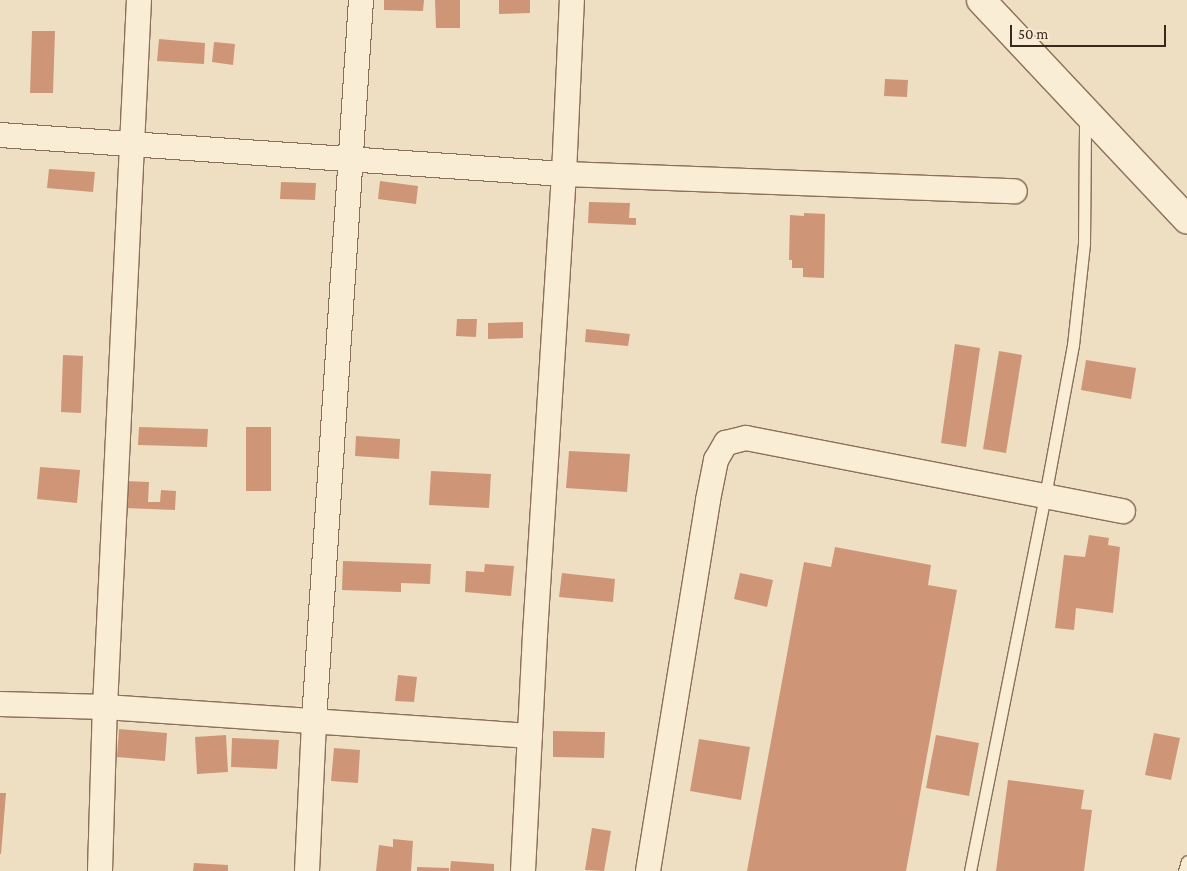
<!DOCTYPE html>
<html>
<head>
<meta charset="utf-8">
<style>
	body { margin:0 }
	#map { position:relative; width:1187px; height:871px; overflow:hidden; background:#efdfc2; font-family:"Crimson Pro",serif }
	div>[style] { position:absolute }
	.building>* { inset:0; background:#ce9677 }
	.roads { filter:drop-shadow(1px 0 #8a7059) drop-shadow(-1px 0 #8a7059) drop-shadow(0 1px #8a7059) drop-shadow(0 -1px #8a7059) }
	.service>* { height:11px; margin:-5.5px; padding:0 5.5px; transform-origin:5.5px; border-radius:5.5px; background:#faedd6 }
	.minor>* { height:24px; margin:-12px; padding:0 12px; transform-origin:12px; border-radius:12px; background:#faedd6 }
	.secondary>* { height:28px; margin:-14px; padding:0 14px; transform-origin:14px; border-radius:14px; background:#faedd6 }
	span { translate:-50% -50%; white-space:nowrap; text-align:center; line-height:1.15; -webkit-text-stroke:4px #f6ead2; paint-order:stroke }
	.scale { position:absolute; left:1010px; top:25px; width:156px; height:22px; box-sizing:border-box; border:2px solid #39291d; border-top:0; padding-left:6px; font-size:15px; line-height:18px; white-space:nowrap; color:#39291d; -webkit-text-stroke:4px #f6ead2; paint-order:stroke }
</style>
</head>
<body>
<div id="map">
	<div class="building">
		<i style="clip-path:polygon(384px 0,424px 0,423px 11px,384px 10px)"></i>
		<i style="clip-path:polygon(435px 0,460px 0,460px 28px,436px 28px)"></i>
		<i style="clip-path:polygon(499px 0,530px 0,530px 13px,499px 14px)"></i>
		<i style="clip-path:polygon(32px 31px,55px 31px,53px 93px,30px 93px)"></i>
		<i style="clip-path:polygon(159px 39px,205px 43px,204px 64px,157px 61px)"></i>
		<i style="clip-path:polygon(214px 42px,235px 44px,233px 65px,212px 62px)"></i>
		<i style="clip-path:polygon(885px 79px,908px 80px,907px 97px,884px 96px)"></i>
		<i style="clip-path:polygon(49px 169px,95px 172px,93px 192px,47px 188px)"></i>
		<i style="clip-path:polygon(380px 181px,418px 186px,416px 204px,378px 199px)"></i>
		<i style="clip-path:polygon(281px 182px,316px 183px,315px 200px,280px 199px)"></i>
		<i style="clip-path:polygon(589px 202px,630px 203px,629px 218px,636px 218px,636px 225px,588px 223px)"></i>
		<i style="clip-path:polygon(804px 213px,825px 214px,824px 278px,803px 277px,803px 268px,792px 268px,792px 260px,789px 260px,790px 215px,804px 216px)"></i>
		<i style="clip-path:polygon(457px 319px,477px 319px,476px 337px,456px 336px)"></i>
		<i style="clip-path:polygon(523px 322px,523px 338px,488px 339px,488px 323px)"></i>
		<i style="clip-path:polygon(586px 329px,630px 334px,628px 346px,585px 342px)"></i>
		<i style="clip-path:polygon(955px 344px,980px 348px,966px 447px,941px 443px)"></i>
		<i style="clip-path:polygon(999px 351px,1022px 355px,1006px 453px,983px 449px)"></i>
		<i style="clip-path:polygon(63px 355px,83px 356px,81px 413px,61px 412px)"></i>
		<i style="clip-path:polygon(1086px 360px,1136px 368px,1131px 399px,1081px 390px)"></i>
		<i style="clip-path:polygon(139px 427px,208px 429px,207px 447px,138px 445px)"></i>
		<i style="clip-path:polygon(246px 427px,271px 427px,271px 491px,246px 491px)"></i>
		<i style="clip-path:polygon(356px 436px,400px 439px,399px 459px,355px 456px)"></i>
		<i style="clip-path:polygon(569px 451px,630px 454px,627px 492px,566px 488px)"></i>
		<i style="clip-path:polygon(40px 467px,80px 470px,77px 503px,37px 499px)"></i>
		<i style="clip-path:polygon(431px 471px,491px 474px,489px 508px,429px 505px)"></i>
		<i style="clip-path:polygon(125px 481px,149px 482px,148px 502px,160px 502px,161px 490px,176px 491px,175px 510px,124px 508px)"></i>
		<i style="clip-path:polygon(1089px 535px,1109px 538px,1108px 545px,1120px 547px,1113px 613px,1076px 608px,1074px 630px,1055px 628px,1064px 555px,1085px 557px)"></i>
		<i style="clip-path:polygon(835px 547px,931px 565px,928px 585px,957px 590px,906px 871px,747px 871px,804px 562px,831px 567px)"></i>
		<i style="clip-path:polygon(343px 561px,431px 564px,430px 584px,401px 583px,401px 592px,342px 590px)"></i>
		<i style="clip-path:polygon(485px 564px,514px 566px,511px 596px,465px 592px,466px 571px,484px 572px)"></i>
		<i style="clip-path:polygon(562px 573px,615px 579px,613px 602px,559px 597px)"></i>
		<i style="clip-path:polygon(740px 573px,773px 580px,767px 607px,734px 599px)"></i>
		<i style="clip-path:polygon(398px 675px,417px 677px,414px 702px,395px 701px)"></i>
		<i style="clip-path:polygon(119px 729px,167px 733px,165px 761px,117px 757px)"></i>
		<i style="clip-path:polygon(553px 731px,605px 732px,604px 758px,553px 757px)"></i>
		<i style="clip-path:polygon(1154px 733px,1180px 738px,1171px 780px,1145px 775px)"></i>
		<i style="clip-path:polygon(226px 735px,228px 772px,197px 774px,195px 737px)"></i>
		<i style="clip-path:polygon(936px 735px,979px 743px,969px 796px,926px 788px)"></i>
		<i style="clip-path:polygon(232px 738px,279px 740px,277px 769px,231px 767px)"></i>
		<i style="clip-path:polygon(699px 739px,750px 747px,741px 800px,690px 791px)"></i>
		<i style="clip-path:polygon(334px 748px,360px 750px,358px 783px,331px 781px)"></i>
		<i style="clip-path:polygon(1008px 780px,1084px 790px,1081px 809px,1092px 810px,1084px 871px,996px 871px)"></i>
		<i style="clip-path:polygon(0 793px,6px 793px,1px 854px,0 854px)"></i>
		<i style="clip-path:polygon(592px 828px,611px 831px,604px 871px,585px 870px)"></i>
		<i style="clip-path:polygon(393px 839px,413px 841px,411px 871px,376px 871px,379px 845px,393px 847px)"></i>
		<i style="clip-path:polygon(451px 861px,494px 864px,494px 871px,450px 871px)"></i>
		<i style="clip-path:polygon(194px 863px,228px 865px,228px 871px,193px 871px)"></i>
		<i style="clip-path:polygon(417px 867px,449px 868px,449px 871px,417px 871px)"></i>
	</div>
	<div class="roads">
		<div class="service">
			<i style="left:970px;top:871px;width:382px;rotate:-78.7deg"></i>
			<i style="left:1045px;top:496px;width:154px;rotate:-79.5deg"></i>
			<i style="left:1073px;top:345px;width:103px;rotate:-83.8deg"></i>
			<i style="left:1084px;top:243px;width:127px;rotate:-89.5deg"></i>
			<i style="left:1184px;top:871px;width:10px;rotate:-73deg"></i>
		</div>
		<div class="minor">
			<i style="left:0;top:135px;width:565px;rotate:3.96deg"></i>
			<i style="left:564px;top:174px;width:451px;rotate:2.2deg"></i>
			<i style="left:0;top:704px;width:105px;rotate:1.6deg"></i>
			<i style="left:105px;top:707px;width:426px;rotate:3.9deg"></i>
			<i style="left:100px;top:871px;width:164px;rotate:-88.3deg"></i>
			<i style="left:105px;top:707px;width:708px;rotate:-87.25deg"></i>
			<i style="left:307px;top:871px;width:150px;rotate:-87.3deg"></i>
			<i style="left:314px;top:721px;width:723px;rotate:-86.27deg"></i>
			<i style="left:523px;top:871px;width:237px;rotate:-87.1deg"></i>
			<i style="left:535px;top:634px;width:461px;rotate:-86.4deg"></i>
			<i style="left:564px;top:174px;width:174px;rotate:-87.4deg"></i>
			<i style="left:648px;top:871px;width:376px;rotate:-80.8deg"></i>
			<i style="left:708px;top:500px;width:41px;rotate:-78.7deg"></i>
			<i style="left:716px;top:460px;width:20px;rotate:-60deg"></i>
			<i style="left:726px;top:443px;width:21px;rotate:-14deg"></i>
			<i style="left:746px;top:438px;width:384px;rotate:11deg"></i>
		</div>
		<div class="secondary">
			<i style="left:981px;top:0;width:301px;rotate:46.8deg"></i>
		</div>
	</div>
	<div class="scale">50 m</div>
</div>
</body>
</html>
